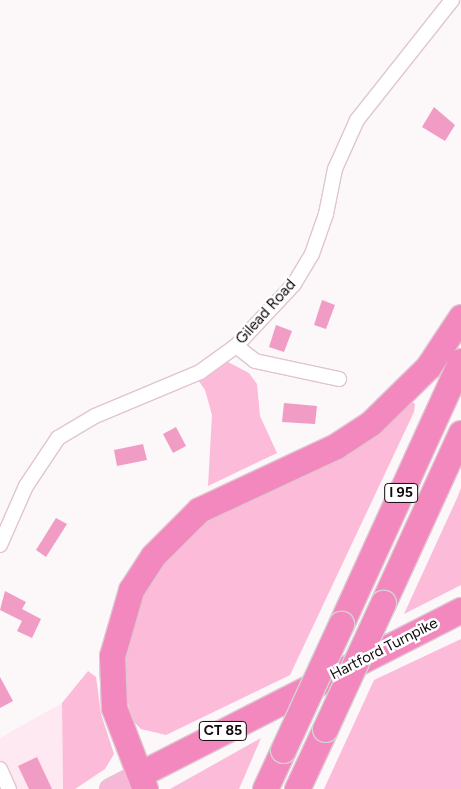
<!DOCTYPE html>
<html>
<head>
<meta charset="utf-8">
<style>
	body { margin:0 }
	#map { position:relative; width:461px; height:789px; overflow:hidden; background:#fcf7f9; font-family:Figtree,sans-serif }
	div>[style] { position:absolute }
	.built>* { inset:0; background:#fee9f2 }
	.green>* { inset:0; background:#fcbbd9 }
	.building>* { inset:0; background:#f19cc5 }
	.roads { filter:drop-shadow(1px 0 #e0c5d1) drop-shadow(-1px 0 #e0c5d1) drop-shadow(0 1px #e0c5d1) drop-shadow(0 -1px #e0c5d1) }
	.street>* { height:14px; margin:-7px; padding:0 7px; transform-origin:7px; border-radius:7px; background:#fff }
	.primary>* { height:21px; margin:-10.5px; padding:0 10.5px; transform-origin:10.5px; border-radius:10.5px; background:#f7b8d8 }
	.highway>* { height:25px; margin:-12.5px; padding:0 12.5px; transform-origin:12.5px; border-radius:12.5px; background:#f288be }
	.bridges { filter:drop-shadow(1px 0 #d4d3d3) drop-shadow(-1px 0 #d4d3d3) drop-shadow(0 1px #d4d3d3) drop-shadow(0 -1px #d4d3d3) }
	.highway-bridge>* { height:25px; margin:-12.5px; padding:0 12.5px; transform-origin:12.5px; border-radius:12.5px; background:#f288be }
	span { translate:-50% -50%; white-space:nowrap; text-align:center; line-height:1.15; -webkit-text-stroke:5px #fff; paint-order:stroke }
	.shield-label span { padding:1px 4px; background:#fff; border:1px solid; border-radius:4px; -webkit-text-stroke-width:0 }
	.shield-label { font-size:14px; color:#11090d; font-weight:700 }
	.street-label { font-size:15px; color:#11090d }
</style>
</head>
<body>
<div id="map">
	<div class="built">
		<i style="clip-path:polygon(62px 703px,63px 789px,0 789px,0 738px)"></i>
	</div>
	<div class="green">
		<i style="clip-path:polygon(226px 361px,249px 373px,257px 384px,260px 416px,277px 453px,208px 486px,212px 415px,205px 390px,198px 380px)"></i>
		<i style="clip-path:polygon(411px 401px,415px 404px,414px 412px,290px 675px,166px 735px,141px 729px,134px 722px,128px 704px,124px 670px,127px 637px,136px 604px,154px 569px,201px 521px)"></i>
		<i style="clip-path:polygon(461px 488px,461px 585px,404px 614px,458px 496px)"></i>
		<i style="clip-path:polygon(461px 639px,461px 789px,324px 789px,374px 680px)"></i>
		<i style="clip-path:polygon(88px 671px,96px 677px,101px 714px,114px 754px,105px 769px,75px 789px,63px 789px,62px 703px)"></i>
		<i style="clip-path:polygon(261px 738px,239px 789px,170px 789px)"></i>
	</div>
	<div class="building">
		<i style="clip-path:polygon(434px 107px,455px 125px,445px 141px,422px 127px)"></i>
		<i style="clip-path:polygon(322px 300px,335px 305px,326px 329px,314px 325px)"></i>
		<i style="clip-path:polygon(276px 325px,292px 331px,284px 352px,269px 347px)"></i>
		<i style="clip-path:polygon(284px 403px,317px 406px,315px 424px,282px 422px)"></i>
		<i style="clip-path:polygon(176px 427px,186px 446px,173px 453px,163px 434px)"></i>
		<i style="clip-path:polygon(143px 444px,147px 460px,117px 466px,114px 450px)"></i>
		<i style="clip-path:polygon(56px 518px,67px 524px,46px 557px,36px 550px)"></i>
		<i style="clip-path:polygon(5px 591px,26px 602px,22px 609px,41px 619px,32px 638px,17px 631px,22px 621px,0 610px)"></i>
		<i style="clip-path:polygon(0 677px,13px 701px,0 708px)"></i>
		<i style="clip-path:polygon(37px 757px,52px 789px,29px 789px,18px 766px)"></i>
	</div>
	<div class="roads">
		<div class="street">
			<i style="left:236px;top:346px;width:24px;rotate:38deg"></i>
			<i style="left:255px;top:361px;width:86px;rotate:12.1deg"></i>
			<i style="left:0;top:545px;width:64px;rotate:-66.2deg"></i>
			<i style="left:26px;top:486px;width:58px;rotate:-56.3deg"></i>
			<i style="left:58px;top:438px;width:43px;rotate:-30.7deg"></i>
			<i style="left:95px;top:416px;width:114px;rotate:-22.7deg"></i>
			<i style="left:200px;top:372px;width:44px;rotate:-35.8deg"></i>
			<i style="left:236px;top:346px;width:85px;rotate:-46.9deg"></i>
			<i style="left:294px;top:284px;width:35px;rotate:-59deg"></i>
			<i style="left:312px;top:254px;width:42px;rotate:-70.7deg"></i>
			<i style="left:326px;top:214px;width:46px;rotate:-78.7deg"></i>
			<i style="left:335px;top:169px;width:54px;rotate:-65.8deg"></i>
			<i style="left:357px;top:120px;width:153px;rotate:-51.6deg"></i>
			<i style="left:0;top:769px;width:22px;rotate:66deg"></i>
		</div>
		<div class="primary">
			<i style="left:110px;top:789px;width:34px;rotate:-27deg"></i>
		</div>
		<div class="highway">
			<i style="left:383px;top:603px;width:187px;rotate:-65.4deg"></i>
			<i style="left:341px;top:624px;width:289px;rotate:-65.5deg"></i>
			<i style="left:140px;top:774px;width:360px;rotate:-27.1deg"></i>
			<i style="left:145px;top:789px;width:87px;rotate:-110.9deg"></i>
			<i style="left:114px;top:708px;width:52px;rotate:-92.2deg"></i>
			<i style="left:112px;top:656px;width:69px;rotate:-73.9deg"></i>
			<i style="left:131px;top:590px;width:40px;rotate:-57.1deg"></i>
			<i style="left:153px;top:556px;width:65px;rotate:-45deg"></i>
			<i style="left:199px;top:510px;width:151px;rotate:-25deg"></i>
			<i style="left:336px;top:446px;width:42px;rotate:-33.3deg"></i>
			<i style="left:371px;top:423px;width:80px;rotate:-44.5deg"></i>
			<i style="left:428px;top:367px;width:60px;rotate:-56.6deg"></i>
			<i style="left:265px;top:789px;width:43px;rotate:-65.2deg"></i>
			<i style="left:297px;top:789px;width:66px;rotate:-65deg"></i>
		</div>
	</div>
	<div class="bridges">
		<div class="highway-bridge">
			<i style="left:325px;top:729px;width:139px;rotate:-65.3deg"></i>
			<i style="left:283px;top:750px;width:139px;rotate:-65.3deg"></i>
		</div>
	</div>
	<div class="shield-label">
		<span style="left:401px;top:493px">I 95</span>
		<span style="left:223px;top:731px">CT 85</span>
	</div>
	<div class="street-label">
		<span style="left:266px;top:312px;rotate:-48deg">Gilead Road</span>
		<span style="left:384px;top:649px;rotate:-27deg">Hartford Turnpike</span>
	</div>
</div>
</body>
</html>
